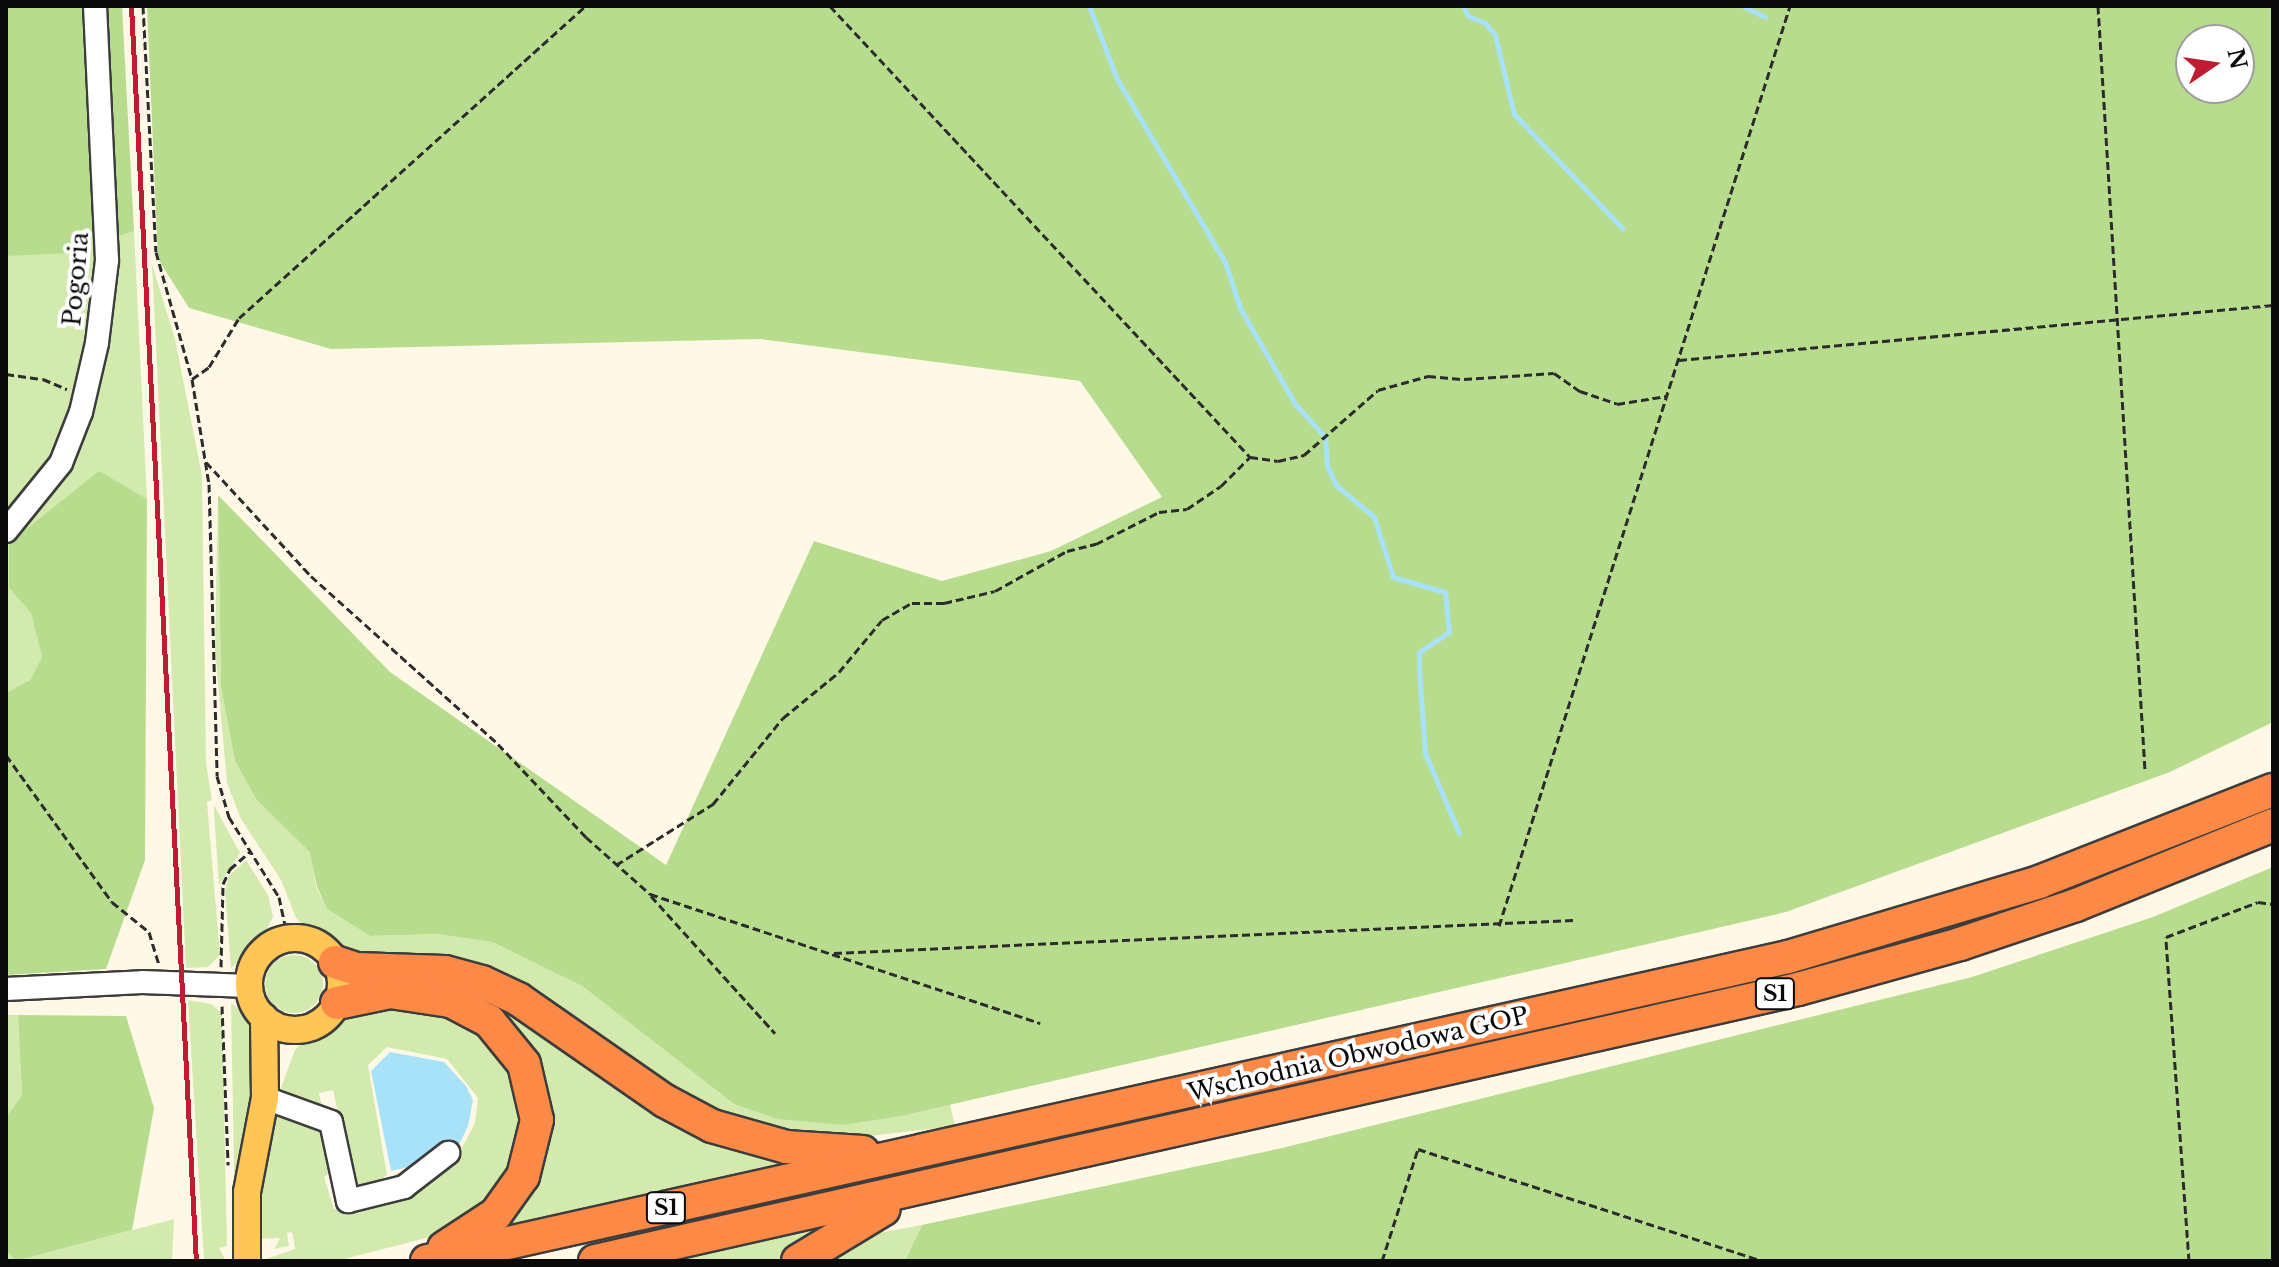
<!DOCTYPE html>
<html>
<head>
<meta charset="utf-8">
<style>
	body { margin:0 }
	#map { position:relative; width:2279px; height:1267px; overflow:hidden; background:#fff8e6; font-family:"Libre Baskerville",serif }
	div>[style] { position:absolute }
	.green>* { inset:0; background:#d3eaaf }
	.round { border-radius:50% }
	.forest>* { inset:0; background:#b8dc8d }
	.water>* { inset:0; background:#a8e2f9 }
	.stream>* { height:5px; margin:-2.5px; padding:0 2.5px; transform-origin:2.5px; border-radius:2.5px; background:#a8e2f9 }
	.path>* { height:3px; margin-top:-1.5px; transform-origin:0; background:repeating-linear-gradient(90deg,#2c2c2c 0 8px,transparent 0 12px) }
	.roads { filter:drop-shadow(2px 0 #3d3d3d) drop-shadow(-2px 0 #3d3d3d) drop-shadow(0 2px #3d3d3d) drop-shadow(0 -2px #3d3d3d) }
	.minor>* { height:22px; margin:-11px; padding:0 11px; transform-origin:11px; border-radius:11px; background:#fff }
	.major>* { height:26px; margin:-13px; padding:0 13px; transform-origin:13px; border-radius:13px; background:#ffc656 }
	.major>.ring { margin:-13px; padding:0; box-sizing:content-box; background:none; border:26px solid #ffc656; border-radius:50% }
	.highway>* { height:32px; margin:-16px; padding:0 16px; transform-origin:16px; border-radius:16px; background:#fd8947 }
	.rail>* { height:5px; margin:-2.5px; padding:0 2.5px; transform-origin:2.5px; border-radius:2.5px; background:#bf1c33 }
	span { translate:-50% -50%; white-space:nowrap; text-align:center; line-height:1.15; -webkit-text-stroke:8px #fff; paint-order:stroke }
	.shield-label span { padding:2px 6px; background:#fff; border:2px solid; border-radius:6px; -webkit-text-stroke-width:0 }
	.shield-label { font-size:22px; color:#0a0a0a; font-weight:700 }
	.street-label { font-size:24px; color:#0a0a0a }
	.frame { position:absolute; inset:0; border:8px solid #0a0a0a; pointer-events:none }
	.north { position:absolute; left:2175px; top:24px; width:80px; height:80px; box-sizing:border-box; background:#fff; border:2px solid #9d9d9d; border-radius:50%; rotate:77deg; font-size:22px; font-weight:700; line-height:32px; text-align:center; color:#0a0a0a }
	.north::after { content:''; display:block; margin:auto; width:28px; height:36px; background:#bf1c33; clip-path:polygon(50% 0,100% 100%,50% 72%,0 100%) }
</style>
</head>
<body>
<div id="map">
	<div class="green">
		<i style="clip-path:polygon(6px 6px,33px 6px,71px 253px,134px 231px,147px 499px,99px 472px,9px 588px,31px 613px,42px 657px,30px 680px,6px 693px)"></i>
		<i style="clip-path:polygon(152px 264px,175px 339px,202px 475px,206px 762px,212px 800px,207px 802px,220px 955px,208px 967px,186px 968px)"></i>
		<i style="clip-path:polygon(218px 495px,221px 687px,235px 761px,256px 799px,311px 852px,316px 887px,327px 909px,370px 936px,437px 934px,492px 942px,582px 986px,734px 1104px,843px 1125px,950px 1104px,955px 1126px,826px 1141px,718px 1119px,553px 1013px,340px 953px,309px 931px,296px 918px,281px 880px,241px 819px,227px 783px,215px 648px)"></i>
		<i style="clip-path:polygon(214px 805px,240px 853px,219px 885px,214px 812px)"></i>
		<i style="clip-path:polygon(246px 860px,268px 895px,273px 916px,263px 939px,231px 968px,225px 891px,229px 876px)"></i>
		<i class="round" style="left:265px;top:955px;width:58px;height:58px"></i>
		<i style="clip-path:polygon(458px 985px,805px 1162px,495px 1230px,546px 1121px)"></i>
		<i style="clip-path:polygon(188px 1000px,211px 1004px,222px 1013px,227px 1246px,219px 1248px,226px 1261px,204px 1261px)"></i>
		<i style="clip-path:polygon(395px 1002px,471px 1022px,509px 1059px,525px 1135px,500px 1193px,434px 1236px,336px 1261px,260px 1261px,295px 1249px,292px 1232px,287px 1233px,289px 1246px,274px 1249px,280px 1238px,256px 1239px,257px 1196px,274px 1108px,323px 1131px,331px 1172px,324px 1177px,334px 1209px,405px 1198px,454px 1163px,475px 1123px,478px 1098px,447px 1059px,387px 1047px,368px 1065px,387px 1175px,356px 1195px,333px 1090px,319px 1093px,323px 1112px,279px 1093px,295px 1050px,307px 1037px,343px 1011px)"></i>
		<i style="clip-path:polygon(231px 1003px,253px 1020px,257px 1064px,235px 1222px)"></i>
		<i style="clip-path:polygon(6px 1015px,18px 1015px,22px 1095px,6px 1117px)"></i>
		<i style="clip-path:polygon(174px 1219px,172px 1261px,6px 1261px,6px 1251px,16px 1261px)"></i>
		<i style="clip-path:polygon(836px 1222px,784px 1261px,658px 1261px)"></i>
		<i style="clip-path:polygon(922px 1225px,905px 1261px,813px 1261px,873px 1234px)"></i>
	</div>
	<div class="forest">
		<i style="clip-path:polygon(6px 6px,122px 6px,134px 231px,71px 253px,6px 256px)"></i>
		<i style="clip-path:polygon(evenodd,147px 6px,2273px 6px,2273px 722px,2170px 772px,1786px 912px,901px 1116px,843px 1125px,778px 1119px,734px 1104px,582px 986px,492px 942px,437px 934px,370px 936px,327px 909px,317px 887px,310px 852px,256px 799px,235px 761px,221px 687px,218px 495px,390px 672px,666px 865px,814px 541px,942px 581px,1051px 551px,1162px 497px,1080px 381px,760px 339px,331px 349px,189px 308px,158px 259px,147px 6px,2191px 40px,2239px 40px,2239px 88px,2191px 88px,2191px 40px)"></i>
		<i style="clip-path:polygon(99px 471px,147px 499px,145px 860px,106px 969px,6px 975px,6px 693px,30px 680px,42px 657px,31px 613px,9px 588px,9px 543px)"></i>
		<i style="clip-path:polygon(2273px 867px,2273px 1261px,905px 1261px,922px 1225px,1282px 1148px,1972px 977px,2153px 917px)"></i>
		<i style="clip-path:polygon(18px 1015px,126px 1016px,154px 1108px,132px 1230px,16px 1261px,6px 1251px,6px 1117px,22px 1095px)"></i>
	</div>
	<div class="water">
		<i style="clip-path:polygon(390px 1052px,444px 1062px,466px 1086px,473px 1100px,468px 1126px,453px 1157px,391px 1171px,371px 1071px)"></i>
	</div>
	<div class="stream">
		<i style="left:1089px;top:6px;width:78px;rotate:69deg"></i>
		<i style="left:1117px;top:79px;width:212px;rotate:59.5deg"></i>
		<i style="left:1225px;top:262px;width:48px;rotate:71.9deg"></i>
		<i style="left:1240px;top:308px;width:111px;rotate:60.2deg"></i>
		<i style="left:1295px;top:404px;width:45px;rotate:47.7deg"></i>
		<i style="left:1325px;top:437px;width:29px;rotate:86deg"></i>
		<i style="left:1327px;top:466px;width:21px;rotate:65deg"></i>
		<i style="left:1336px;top:485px;width:50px;rotate:40.1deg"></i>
		<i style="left:1374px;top:517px;width:63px;rotate:72.4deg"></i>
		<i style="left:1393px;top:577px;width:54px;rotate:16.1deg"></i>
		<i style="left:1445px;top:592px;width:40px;rotate:84.3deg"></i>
		<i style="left:1449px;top:632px;width:36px;rotate:146deg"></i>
		<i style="left:1419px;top:652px;width:18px;rotate:90deg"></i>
		<i style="left:1419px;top:670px;width:83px;rotate:85.9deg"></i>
		<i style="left:1425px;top:753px;width:87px;rotate:67deg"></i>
		<i style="left:1463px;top:6px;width:11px;rotate:63deg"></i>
		<i style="left:1468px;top:16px;width:18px;rotate:22deg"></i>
		<i style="left:1485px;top:23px;width:16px;rotate:50deg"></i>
		<i style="left:1495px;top:35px;width:81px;rotate:76.5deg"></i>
		<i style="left:1514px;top:114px;width:158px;rotate:46.5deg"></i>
		<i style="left:1743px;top:6px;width:25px;rotate:27deg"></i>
	</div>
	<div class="path">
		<i style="left:143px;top:6px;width:246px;rotate:87deg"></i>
		<i style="left:156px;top:252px;width:132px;rotate:74.2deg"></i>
		<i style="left:192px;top:379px;width:106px;rotate:80.8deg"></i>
		<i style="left:209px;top:484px;width:292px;rotate:88.4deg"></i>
		<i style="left:217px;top:776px;width:43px;rotate:73.7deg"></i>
		<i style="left:229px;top:817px;width:94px;rotate:58deg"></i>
		<i style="left:279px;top:897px;width:43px;rotate:77.9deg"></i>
		<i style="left:830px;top:6px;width:616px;rotate:47.04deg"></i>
		<i style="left:2098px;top:6px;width:764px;rotate:86.48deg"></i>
		<i style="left:1679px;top:360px;width:597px;rotate:-5.29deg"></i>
		<i style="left:6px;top:374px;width:37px;rotate:8deg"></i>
		<i style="left:43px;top:379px;width:26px;rotate:23deg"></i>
		<i style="left:192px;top:379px;width:21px;rotate:-35deg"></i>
		<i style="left:209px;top:367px;width:57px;rotate:-58.5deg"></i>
		<i style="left:239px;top:318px;width:466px;rotate:-42deg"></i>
		<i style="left:206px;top:462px;width:155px;rotate:47.4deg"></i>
		<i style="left:311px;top:576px;width:251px;rotate:41.9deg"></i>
		<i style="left:498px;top:744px;width:128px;rotate:46.6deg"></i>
		<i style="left:586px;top:837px;width:86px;rotate:41.7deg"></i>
		<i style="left:650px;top:894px;width:411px;rotate:18.3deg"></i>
		<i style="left:6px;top:755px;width:181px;rotate:54.2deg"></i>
		<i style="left:112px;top:902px;width:48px;rotate:39deg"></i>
		<i style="left:149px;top:932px;width:34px;rotate:73deg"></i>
		<i style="left:616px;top:865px;width:115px;rotate:-32.2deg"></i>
		<i style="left:713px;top:804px;width:111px;rotate:-50.9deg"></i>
		<i style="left:783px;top:718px;width:72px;rotate:-39.4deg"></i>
		<i style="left:839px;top:672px;width:67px;rotate:-50.4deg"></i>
		<i style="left:882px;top:620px;width:34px;rotate:-30deg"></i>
		<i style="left:912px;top:603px;width:32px"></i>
		<i style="left:944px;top:603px;width:52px;rotate:-13.2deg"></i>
		<i style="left:995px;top:591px;width:82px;rotate:-29.1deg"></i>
		<i style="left:1067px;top:551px;width:30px;rotate:-14deg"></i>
		<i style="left:1096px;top:544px;width:71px;rotate:-26.9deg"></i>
		<i style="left:1159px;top:512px;width:28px;rotate:-6deg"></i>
		<i style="left:1187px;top:509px;width:41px;rotate:-34.1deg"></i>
		<i style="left:1221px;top:486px;width:41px;rotate:-45deg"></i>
		<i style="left:1250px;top:457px;width:28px;rotate:8deg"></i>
		<i style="left:1278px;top:461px;width:27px;rotate:-13deg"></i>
		<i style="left:1304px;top:455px;width:98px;rotate:-41.3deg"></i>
		<i style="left:1378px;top:390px;width:52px;rotate:-15.6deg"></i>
		<i style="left:1428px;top:376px;width:36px;rotate:5deg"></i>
		<i style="left:1464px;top:379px;width:90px;rotate:-3.8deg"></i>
		<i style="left:1554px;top:373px;width:32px;rotate:35deg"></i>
		<i style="left:1580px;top:391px;width:39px;rotate:19deg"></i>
		<i style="left:1617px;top:404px;width:50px;rotate:-9.3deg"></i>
		<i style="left:651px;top:896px;width:185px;rotate:47.9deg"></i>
		<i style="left:1499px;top:926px;width:965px;rotate:-72.45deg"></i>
		<i style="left:834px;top:953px;width:740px;rotate:-2.56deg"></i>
		<i style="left:221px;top:967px;width:83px;rotate:-88.6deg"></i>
		<i style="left:223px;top:884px;width:17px;rotate:-65deg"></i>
		<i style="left:230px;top:869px;width:28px;rotate:-41deg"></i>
		<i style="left:222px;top:1006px;width:159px;rotate:87.8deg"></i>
		<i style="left:1382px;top:1261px;width:118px;rotate:-72.2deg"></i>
		<i style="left:1418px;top:1149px;width:363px;rotate:18deg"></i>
		<i style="left:2189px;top:1261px;width:325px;rotate:-94.1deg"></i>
		<i style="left:2166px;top:937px;width:98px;rotate:-20.8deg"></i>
		<i style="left:2258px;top:902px;width:15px;rotate:8deg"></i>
	</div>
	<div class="roads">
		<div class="minor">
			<i style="left:6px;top:531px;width:87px;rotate:-51deg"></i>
			<i style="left:61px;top:463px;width:55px;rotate:-68.6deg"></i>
			<i style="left:81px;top:412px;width:71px;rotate:-76.9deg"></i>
			<i style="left:97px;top:343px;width:84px;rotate:-83.1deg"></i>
			<i style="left:107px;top:260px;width:254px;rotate:-92.7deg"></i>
			<i style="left:6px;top:989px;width:136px;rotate:-2.9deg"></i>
			<i style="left:142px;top:982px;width:107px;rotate:2.1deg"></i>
			<i style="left:265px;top:1098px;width:70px;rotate:20deg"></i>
			<i style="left:331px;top:1122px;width:81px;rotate:77.9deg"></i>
			<i style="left:348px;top:1201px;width:58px;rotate:-14deg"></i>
			<i style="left:404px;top:1187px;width:56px;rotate:-37.7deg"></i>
		</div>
		<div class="major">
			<i class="ring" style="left:249px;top:938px;width:66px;height:66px"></i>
			<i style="left:247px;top:1261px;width:69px;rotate:-90deg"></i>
			<i style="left:247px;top:1192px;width:96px;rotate:-79.2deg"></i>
			<i style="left:265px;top:1098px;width:81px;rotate:-90.7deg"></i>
		</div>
		<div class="highway">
			<i style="left:335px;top:962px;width:23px;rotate:18deg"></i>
			<i style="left:357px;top:969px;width:88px;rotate:2deg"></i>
			<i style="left:445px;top:972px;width:38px;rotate:15deg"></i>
			<i style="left:482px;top:982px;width:40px;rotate:25deg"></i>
			<i style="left:518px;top:999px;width:179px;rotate:34.8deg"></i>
			<i style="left:665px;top:1101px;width:53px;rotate:28deg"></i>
			<i style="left:712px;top:1126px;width:77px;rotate:15.8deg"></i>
			<i style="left:786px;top:1147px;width:77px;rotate:3.7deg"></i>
			<i style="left:337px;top:1003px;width:54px;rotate:-11.7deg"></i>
			<i style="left:390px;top:992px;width:62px;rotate:8.4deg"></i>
			<i style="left:451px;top:1001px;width:43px;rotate:27.8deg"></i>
			<i style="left:489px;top:1021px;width:55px;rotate:50.9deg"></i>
			<i style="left:524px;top:1064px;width:57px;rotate:76.9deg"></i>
			<i style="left:537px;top:1120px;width:58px;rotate:104deg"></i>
			<i style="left:523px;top:1176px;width:47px;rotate:125.4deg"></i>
			<i style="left:496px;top:1214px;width:62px;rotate:146.8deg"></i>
			<i style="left:427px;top:1261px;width:1395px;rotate:-12.59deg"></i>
			<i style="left:1788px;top:957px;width:262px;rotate:-16.6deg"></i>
			<i style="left:2039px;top:882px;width:251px;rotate:-21.5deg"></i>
			<i style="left:595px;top:1261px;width:1233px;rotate:-12.74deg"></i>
			<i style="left:1798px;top:989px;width:168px;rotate:-15.5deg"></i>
			<i style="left:1960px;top:944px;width:122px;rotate:-18.6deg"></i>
			<i style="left:2076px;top:905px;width:213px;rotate:-22.1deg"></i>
			<i style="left:798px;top:1261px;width:100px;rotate:-31.2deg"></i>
		</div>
	</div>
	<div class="rail">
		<i style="left:131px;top:6px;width:1257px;rotate:87.04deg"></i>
	</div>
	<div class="shield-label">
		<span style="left:1775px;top:994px">S1</span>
		<span style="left:666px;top:1208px">S1</span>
	</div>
	<div class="street-label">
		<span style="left:76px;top:279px;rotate:-85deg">Pogoria</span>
		<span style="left:1358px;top:1054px;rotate:-13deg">Wschodnia Obwodowa GOP</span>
	</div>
	<div class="frame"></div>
	<div class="north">N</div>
</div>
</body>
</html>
